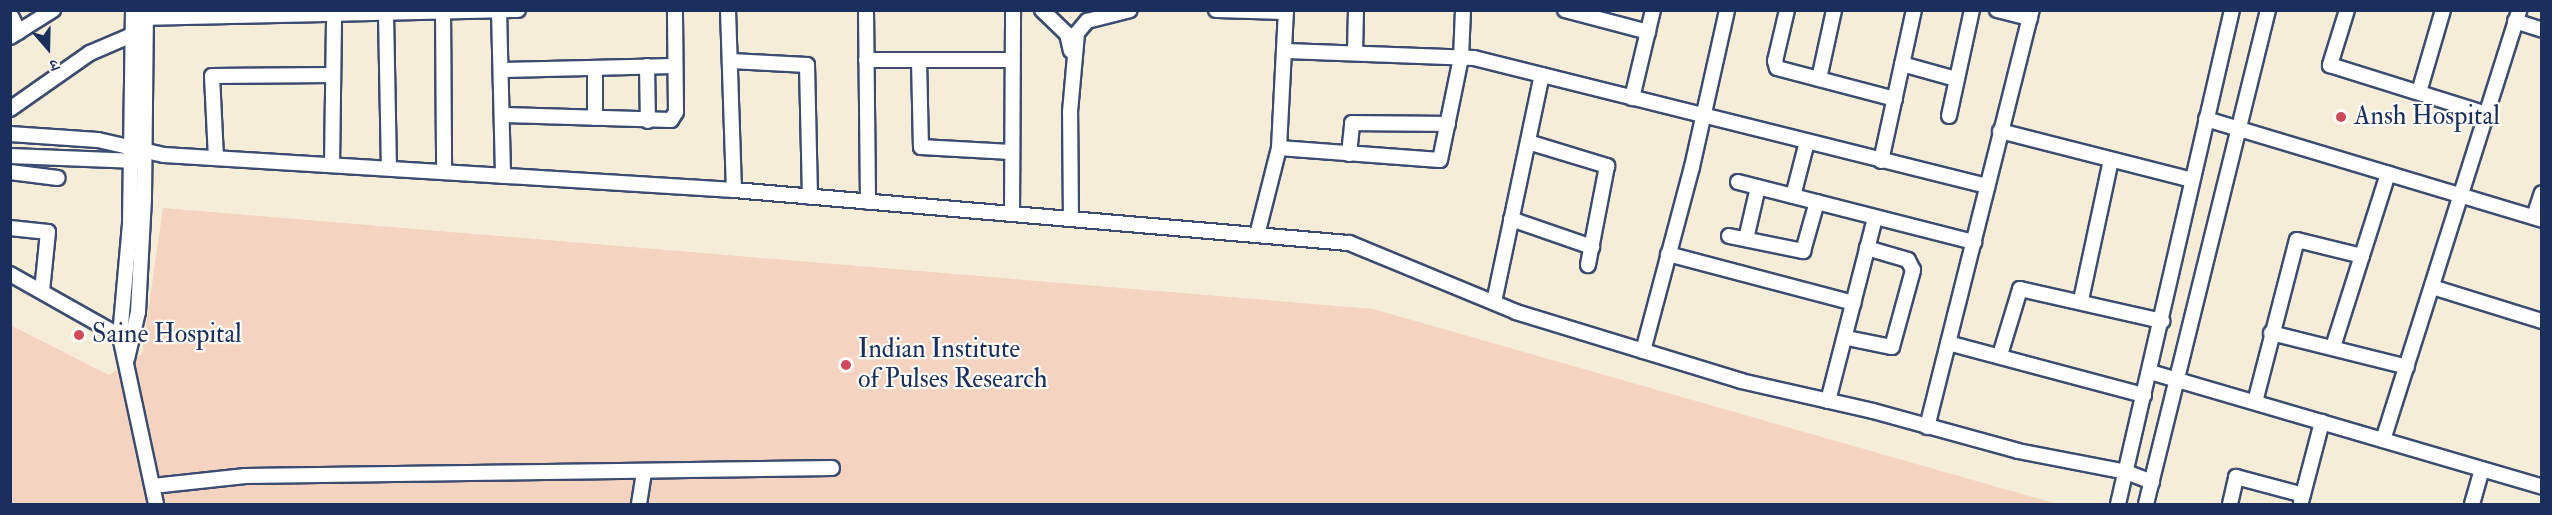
<!DOCTYPE html>
<html>
<head>
<meta charset="utf-8">
<style>
	body { margin:0 }
	#map { position:relative; width:2552px; height:515px; overflow:hidden; background:#f6edd9; font-family:"IM FELL Double Pica","Noto Serif Devanagari",serif }
	div>[style] { position:absolute }
	.built>* { inset:0; background:#f4d3c1 }
	.roads { filter:drop-shadow(2px 0 #3c4c70) drop-shadow(-2px 0 #3c4c70) drop-shadow(0 2px #3c4c70) drop-shadow(0 -2px #3c4c70) }
	.minor>* { height:14px; margin:-7px; padding:0 7px; transform-origin:7px; border-radius:7px; background:#fff }
	.dots>* { width:16px; height:16px; translate:-50% -50%; box-sizing:border-box; border:3px solid #fdfcf7; border-radius:50% }
	span { translate:-50% -50%; white-space:nowrap; text-align:center; line-height:1.15; -webkit-text-stroke:4.5px #fdfcf7; paint-order:stroke }
	.poi-label { font-size:26px; color:#1b2f5e }
	.left { translate:0 -50%; text-align:left }
	.frame { position:absolute; inset:0; border:12px solid #1b2f5e; pointer-events:none }
	.north { position:absolute; left:18px; top:18px; width:60px; height:60px; -webkit-text-stroke:4px #fdfcf7; paint-order:stroke; rotate:160deg; font-size:16px; font-weight:700; line-height:24px; text-align:center; color:#1b2f5e }
	.north::after { content:''; display:block; margin:auto; width:21px; height:27px; background:#1b2f5e; clip-path:polygon(50% 0,100% 100%,50% 72%,0 100%) }
</style>
</head>
<body>
<div id="map">
	<div class="built">
		<i style="clip-path:polygon(163px 208px,1373px 309px,2057px 504px,11px 504px,10px 325px,109px 375px,142px 354px)"></i>
	</div>
	<div class="roads">
		<div class="minor">
			<i style="left:133px;top:10px;width:214px;rotate:90.8deg"></i>
			<i style="left:130px;top:224px;width:112px;rotate:95.1deg"></i>
			<i style="left:120px;top:336px;width:172px;rotate:77.9deg"></i>
			<i style="left:443px;top:10px;width:162px;rotate:89.6deg"></i>
			<i style="left:499px;top:10px;width:166px;rotate:88.6deg"></i>
			<i style="left:728px;top:10px;width:180px;rotate:88.1deg"></i>
			<i style="left:866px;top:10px;width:192px;rotate:89.4deg"></i>
			<i style="left:1042px;top:10px;width:35px;rotate:44deg"></i>
			<i style="left:1067px;top:34px;width:17px;rotate:77deg"></i>
			<i style="left:1216px;top:10px;width:70px;rotate:1.6deg"></i>
			<i style="left:1565px;top:10px;width:86px;rotate:14.8deg"></i>
			<i style="left:1787px;top:10px;width:52px;rotate:103.2deg"></i>
			<i style="left:1775px;top:61px;width:7px;rotate:74deg"></i>
			<i style="left:1777px;top:68px;width:122px;rotate:14.7deg"></i>
			<i style="left:1997px;top:10px;width:34px;rotate:14deg"></i>
			<i style="left:2347px;top:10px;width:58px;rotate:107.2deg"></i>
			<i style="left:2330px;top:65px;width:164px;rotate:17.4deg"></i>
			<i style="left:10px;top:14px;width:20px;rotate:63deg"></i>
			<i style="left:386px;top:14px;width:154px;rotate:88.9deg"></i>
			<i style="left:133px;top:18px;width:385px;rotate:-1.2deg"></i>
			<i style="left:2515px;top:21px;width:28px;rotate:18deg"></i>
			<i style="left:10px;top:37px;width:51px;rotate:-32.1deg"></i>
			<i style="left:1286px;top:51px;width:188px;rotate:2.1deg"></i>
			<i style="left:1474px;top:58px;width:529px;rotate:14.01deg"></i>
			<i style="left:1355px;top:53px;width:43px;rotate:-88.7deg"></i>
			<i style="left:866px;top:60px;width:145px"></i>
			<i style="left:919px;top:60px;width:87px;rotate:88.7deg"></i>
			<i style="left:921px;top:147px;width:90px;rotate:3.2deg"></i>
			<i style="left:731px;top:61px;width:76px;rotate:3deg"></i>
			<i style="left:807px;top:65px;width:132px;rotate:88.7deg"></i>
			<i style="left:1902px;top:64px;width:56px;rotate:15.5deg"></i>
			<i style="left:647px;top:66px;width:55px;rotate:89deg"></i>
			<i style="left:503px;top:70px;width:171px;rotate:-1.3deg"></i>
			<i style="left:1819px;top:79px;width:71px;rotate:-77.7deg"></i>
			<i style="left:2419px;top:92px;width:85px;rotate:-73.7deg"></i>
			<i style="left:1632px;top:98px;width:90px;rotate:-76.6deg"></i>
			<i style="left:10px;top:109px;width:98px;rotate:-35deg"></i>
			<i style="left:90px;top:53px;width:46px;rotate:-23.2deg"></i>
			<i style="left:505px;top:115px;width:166px;rotate:1.7deg"></i>
			<i style="left:671px;top:120px;width:9px;rotate:-58deg"></i>
			<i style="left:676px;top:112px;width:102px;rotate:-90.6deg"></i>
			<i style="left:1949px;top:116px;width:108px;rotate:-77.8deg"></i>
			<i style="left:595px;top:118px;width:50px;rotate:-90deg"></i>
			<i style="left:2206px;top:119px;width:351px;rotate:16.7deg"></i>
			<i style="left:2000px;top:131px;width:198px;rotate:14.3deg"></i>
			<i style="left:10px;top:134px;width:88px;rotate:3.9deg"></i>
			<i style="left:98px;top:140px;width:68px;rotate:12.8deg"></i>
			<i style="left:164px;top:155px;width:571px;rotate:3.51deg"></i>
			<i style="left:734px;top:190px;width:617px;rotate:4.93deg"></i>
			<i style="left:1349px;top:243px;width:181px;rotate:22.4deg"></i>
			<i style="left:1516px;top:312px;width:235px;rotate:17deg"></i>
			<i style="left:1741px;top:381px;width:135px;rotate:12.8deg"></i>
			<i style="left:1873px;top:411px;width:150px;rotate:15.4deg"></i>
			<i style="left:2018px;top:451px;width:110px;rotate:11deg"></i>
			<i style="left:2126px;top:472px;width:28px;rotate:21deg"></i>
			<i style="left:1528px;top:142px;width:83px;rotate:16.9deg"></i>
			<i style="left:1607px;top:166px;width:101px;rotate:100.9deg"></i>
			<i style="left:1279px;top:148px;width:161px;rotate:4.3deg"></i>
			<i style="left:1440px;top:160px;width:104px;rotate:-78.4deg"></i>
			<i style="left:1461px;top:58px;width:48px;rotate:-87.6deg"></i>
			<i style="left:1349px;top:154px;width:31px;rotate:-84deg"></i>
			<i style="left:1352px;top:123px;width:96px;rotate:0.6deg"></i>
			<i style="left:10px;top:156px;width:128px;rotate:2.2deg"></i>
			<i style="left:216px;top:158px;width:82px;rotate:-92.8deg"></i>
			<i style="left:212px;top:76px;width:121px;rotate:-0.5deg"></i>
			<i style="left:1881px;top:161px;width:155px;rotate:-77.7deg"></i>
			<i style="left:332px;top:165px;width:150px;rotate:-89.2deg"></i>
			<i style="left:10px;top:172px;width:48px;rotate:7.1deg"></i>
			<i style="left:1738px;top:182px;width:244px;rotate:14.3deg"></i>
			<i style="left:1793px;top:196px;width:56px;rotate:-75.5deg"></i>
			<i style="left:1012px;top:214px;width:204px;rotate:-89.7deg"></i>
			<i style="left:2534px;top:217px;width:25px;rotate:-72deg"></i>
			<i style="left:1071px;top:219px;width:107px;rotate:-90.5deg"></i>
			<i style="left:1070px;top:112px;width:79px;rotate:-84.9deg"></i>
			<i style="left:1077px;top:33px;width:16px;rotate:-50deg"></i>
			<i style="left:1087px;top:21px;width:44px;rotate:-14.3deg"></i>
			<i style="left:1511px;top:219px;width:86px;rotate:19.1deg"></i>
			<i style="left:10px;top:228px;width:38px;rotate:6deg"></i>
			<i style="left:48px;top:232px;width:59px;rotate:95.8deg"></i>
			<i style="left:1257px;top:235px;width:90px;rotate:-75.8deg"></i>
			<i style="left:1279px;top:148px;width:138px;rotate:-87.1deg"></i>
			<i style="left:1729px;top:236px;width:76px;rotate:11.5deg"></i>
			<i style="left:1803px;top:251px;width:51px;rotate:-74.1deg"></i>
			<i style="left:1746px;top:239px;width:53px;rotate:-77deg"></i>
			<i style="left:1668px;top:254px;width:192px;rotate:14.8deg"></i>
			<i style="left:10px;top:274px;width:126px;rotate:29.4deg"></i>
			<i style="left:2432px;top:287px;width:115px;rotate:17.2deg"></i>
			<i style="left:2081px;top:300px;width:143px;rotate:-77.9deg"></i>
			<i style="left:1494px;top:302px;width:232px;rotate:-78.1deg"></i>
			<i style="left:2271px;top:333px;width:140px;rotate:14deg"></i>
			<i style="left:1847px;top:338px;width:46px;rotate:11.3deg"></i>
			<i style="left:1892px;top:347px;width:80px;rotate:-74.7deg"></i>
			<i style="left:1913px;top:270px;width:11px;rotate:-117deg"></i>
			<i style="left:1908px;top:260px;width:43px;rotate:-163.7deg"></i>
			<i style="left:1948px;top:343px;width:203px;rotate:14.9deg"></i>
			<i style="left:2333px;top:347px;width:182px;rotate:-72.4deg"></i>
			<i style="left:1643px;top:351px;width:190px;rotate:-75.1deg"></i>
			<i style="left:1692px;top:167px;width:161px;rotate:-77.4deg"></i>
			<i style="left:2000px;top:355px;width:69px;rotate:-73.1deg"></i>
			<i style="left:2020px;top:289px;width:146px;rotate:12.7deg"></i>
			<i style="left:127px;top:359px;width:48px;rotate:-76.8deg"></i>
			<i style="left:138px;top:312px;width:115px;rotate:-87deg"></i>
			<i style="left:144px;top:197px;width:186px;rotate:-89.4deg"></i>
			<i style="left:2150px;top:372px;width:409px;rotate:16.3deg"></i>
			<i style="left:1828px;top:401px;width:189px;rotate:-75.6deg"></i>
			<i style="left:2255px;top:402px;width:167px;rotate:-75.5deg"></i>
			<i style="left:2297px;top:240px;width:67px;rotate:13.8deg"></i>
			<i style="left:1927px;top:427px;width:430px;rotate:-75.9deg"></i>
			<i style="left:2383px;top:440px;width:451px;rotate:-72.4deg"></i>
			<i style="left:153px;top:486px;width:93px;rotate:-6.2deg"></i>
			<i style="left:245px;top:476px;width:587px;rotate:-0.78deg"></i>
			<i style="left:2301px;top:502px;width:83px;rotate:-75.3deg"></i>
			<i style="left:639px;top:504px;width:33px;rotate:-81deg"></i>
			<i style="left:2118px;top:504px;width:507px;rotate:-77.01deg"></i>
			<i style="left:2146px;top:504px;width:509px;rotate:-76.13deg"></i>
			<i style="left:2230px;top:504px;width:28px;rotate:-77deg"></i>
			<i style="left:2236px;top:477px;width:69px;rotate:15deg"></i>
			<i style="left:2472px;top:504px;width:36px;rotate:-74deg"></i>
		</div>
	</div>
	<div class="dots">
		<i style="left:2341px;top:117px;background:#d1495b"></i>
		<i style="left:79px;top:335px;background:#d1495b"></i>
		<i style="left:846px;top:365px;background:#d1495b"></i>
	</div>
	<div class="poi-label">
		<span class="left" style="left:2354px;top:117px">Ansh Hospital</span>
		<span class="left" style="left:92px;top:335px">Saine Hospital</span>
		<span class="left" style="left:858px;top:365px">Indian Institute<br>of Pulses Research</span>
	</div>
	<div class="frame"></div>
	<div class="north">उ</div>
</div>
</body>
</html>
